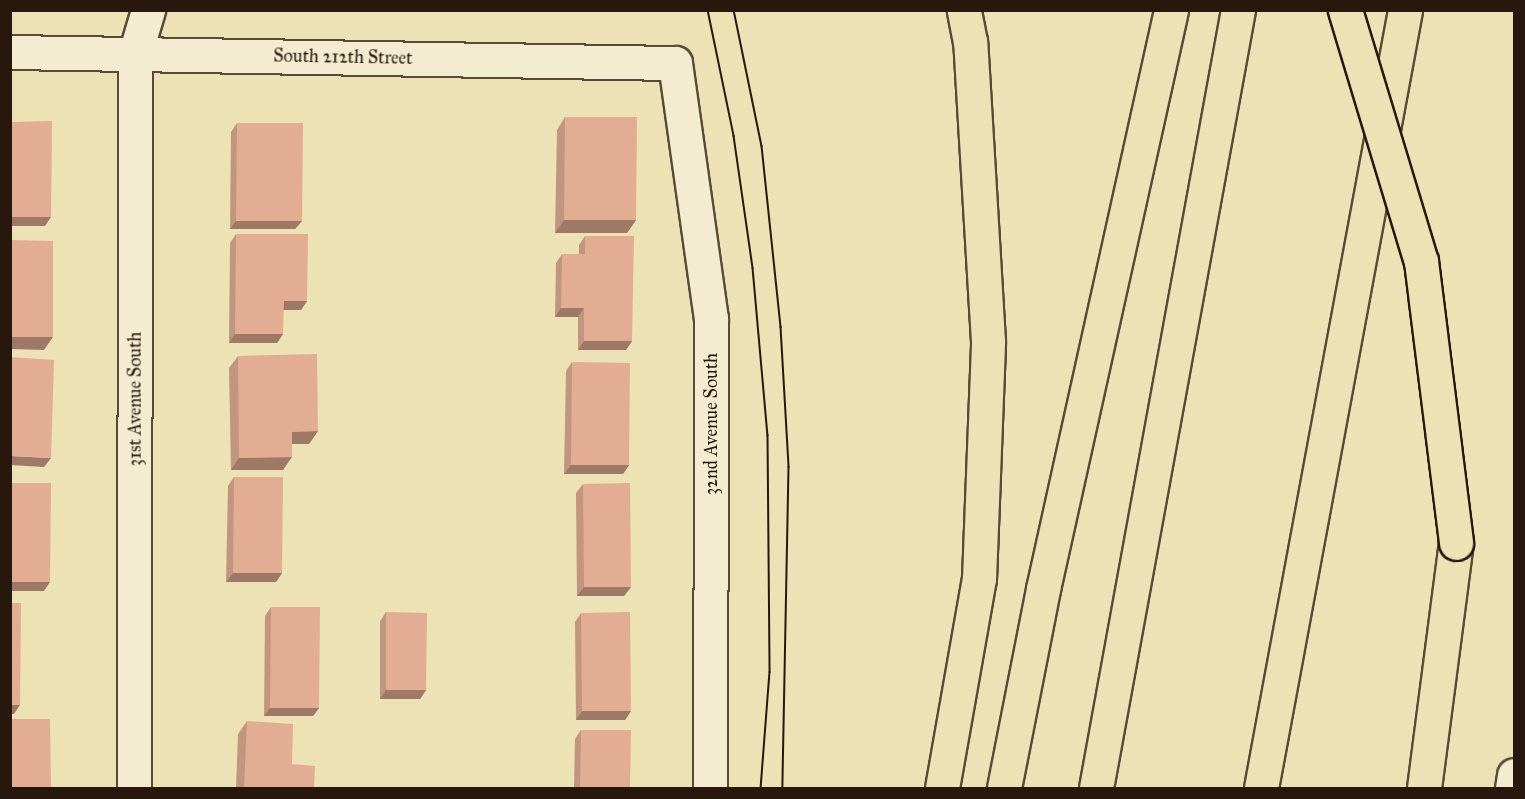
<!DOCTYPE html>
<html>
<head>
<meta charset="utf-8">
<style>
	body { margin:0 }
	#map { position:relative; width:1525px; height:799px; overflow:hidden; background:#ede1b6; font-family:"IM FELL Great Primer",serif }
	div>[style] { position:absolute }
	.roads { filter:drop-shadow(2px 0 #584a37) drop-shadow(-2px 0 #584a37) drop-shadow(0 2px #584a37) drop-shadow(0 -2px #584a37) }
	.minor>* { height:33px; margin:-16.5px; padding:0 16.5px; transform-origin:16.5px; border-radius:16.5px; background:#f3ecd0 }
	.motorway>* { height:33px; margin:-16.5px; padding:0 16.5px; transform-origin:16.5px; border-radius:16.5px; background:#ede1b6 }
	.tram>* { height:1.5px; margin:-0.75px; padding:0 0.75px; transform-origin:0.75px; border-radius:0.75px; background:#27170d }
	.bridges { filter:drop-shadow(2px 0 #27170d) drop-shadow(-2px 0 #27170d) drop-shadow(0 2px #27170d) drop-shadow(0 -2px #27170d) }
	.motorway-bridge>* { height:33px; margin:-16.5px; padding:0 16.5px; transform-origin:16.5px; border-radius:16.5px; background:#ede1b6 }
	.wall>* { inset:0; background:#c2957e }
	.shaded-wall>* { inset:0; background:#9e7966 }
	.building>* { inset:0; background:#e2ad92 }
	span { translate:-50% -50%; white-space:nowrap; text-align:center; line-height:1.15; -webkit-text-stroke:4.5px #f3ecd0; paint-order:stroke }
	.street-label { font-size:18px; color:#27170d }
	.frame { position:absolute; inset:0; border:12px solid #27170d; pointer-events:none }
</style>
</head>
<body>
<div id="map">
	<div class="roads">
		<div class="minor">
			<i style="left:10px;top:52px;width:665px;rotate:0.95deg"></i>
			<i style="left:675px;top:63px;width:258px;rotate:82deg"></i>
			<i style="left:711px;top:318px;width:470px;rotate:90.1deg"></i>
			<i style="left:134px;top:788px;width:734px;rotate:-89.92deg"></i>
			<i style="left:135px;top:54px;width:46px;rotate:-73.5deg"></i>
			<i style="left:1512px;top:788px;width:13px;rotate:-81deg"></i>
		</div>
		<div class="motorway">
			<i style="left:942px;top:788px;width:212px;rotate:-80deg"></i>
			<i style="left:979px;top:579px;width:238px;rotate:-87.8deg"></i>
			<i style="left:988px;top:341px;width:300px;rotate:-93.4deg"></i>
			<i style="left:970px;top:42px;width:33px;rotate:-101deg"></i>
			<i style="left:1004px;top:788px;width:203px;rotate:-78.9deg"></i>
			<i style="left:1043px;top:589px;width:593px;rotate:-77.53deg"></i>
			<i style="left:1096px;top:788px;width:791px;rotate:-79.66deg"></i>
			<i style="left:1261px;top:788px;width:791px;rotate:-79.51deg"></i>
			<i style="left:1424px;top:788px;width:247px;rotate:-82.6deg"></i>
		</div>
	</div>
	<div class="tram">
		<i style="left:708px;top:10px;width:129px;rotate:78.3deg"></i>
		<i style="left:734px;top:136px;width:133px;rotate:81.8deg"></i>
		<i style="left:753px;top:268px;width:168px;rotate:84.9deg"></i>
		<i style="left:768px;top:435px;width:237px;rotate:89.5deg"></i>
		<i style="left:770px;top:672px;width:116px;rotate:94.4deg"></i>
		<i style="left:734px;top:10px;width:139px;rotate:78.4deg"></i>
		<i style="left:762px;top:146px;width:182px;rotate:84deg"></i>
		<i style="left:781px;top:327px;width:140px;rotate:86.7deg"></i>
		<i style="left:789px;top:467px;width:321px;rotate:91.1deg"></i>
	</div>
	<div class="bridges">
		<div class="motorway-bridge">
			<i style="left:1345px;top:10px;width:262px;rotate:73.2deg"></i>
			<i style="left:1421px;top:261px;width:284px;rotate:82.9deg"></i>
		</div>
	</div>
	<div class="wall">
		<i style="clip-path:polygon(565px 117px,636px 220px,627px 233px,555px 233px,557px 130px)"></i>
		<i style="clip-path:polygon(237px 123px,302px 221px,295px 229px,230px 229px,231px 132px)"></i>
		<i style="clip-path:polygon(236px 234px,307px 301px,301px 310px,283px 310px,283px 334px,277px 343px,229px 343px,230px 243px)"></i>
		<i style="clip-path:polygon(585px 236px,632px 341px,626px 350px,578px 350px,578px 317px,555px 317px,556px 263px,562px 254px,579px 254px,579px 245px)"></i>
		<i style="clip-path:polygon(238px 356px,318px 431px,309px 444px,292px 444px,283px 470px,231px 470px,229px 368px)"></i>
		<i style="clip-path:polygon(572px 362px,629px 465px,623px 474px,564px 474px,566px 371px)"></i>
		<i style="clip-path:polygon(234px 477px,282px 573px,276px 582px,226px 582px,228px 486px)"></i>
		<i style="clip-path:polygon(583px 484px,631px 587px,624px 596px,577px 596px,576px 493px)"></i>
		<i style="clip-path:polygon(271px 607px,319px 708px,313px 716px,264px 716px,265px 616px)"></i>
		<i style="clip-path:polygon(386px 612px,426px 690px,420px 699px,380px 699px,380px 621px)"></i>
		<i style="clip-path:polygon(581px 613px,631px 711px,625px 720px,576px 720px,575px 622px)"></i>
		<i style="clip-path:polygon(247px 721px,292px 764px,314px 789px,236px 789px,238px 734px)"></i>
		<i style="clip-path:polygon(581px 730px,630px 789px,574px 789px,575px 739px)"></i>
	</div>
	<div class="shaded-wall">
		<i style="clip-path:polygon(10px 217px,51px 217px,45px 226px,10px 226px)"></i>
		<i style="clip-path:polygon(564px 220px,636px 220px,627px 233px,555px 233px)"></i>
		<i style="clip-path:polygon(236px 221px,302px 221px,295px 229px,230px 229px)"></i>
		<i style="clip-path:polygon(284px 301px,307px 301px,301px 310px,277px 310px)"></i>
		<i style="clip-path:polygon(561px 308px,584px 308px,578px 317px,555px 317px)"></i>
		<i style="clip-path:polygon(235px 334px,283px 334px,277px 343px,229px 343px)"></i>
		<i style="clip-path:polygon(10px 337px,53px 337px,44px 350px,10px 349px)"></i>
		<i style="clip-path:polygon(584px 341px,632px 341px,626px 350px,578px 350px)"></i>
		<i style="clip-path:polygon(318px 431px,309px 444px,283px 444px,292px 432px)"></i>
		<i style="clip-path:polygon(10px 456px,51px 458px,44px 467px,10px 465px)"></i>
		<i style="clip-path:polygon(292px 457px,283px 470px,231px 470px,239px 458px)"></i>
		<i style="clip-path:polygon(571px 465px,629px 465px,623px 474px,564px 474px)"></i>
		<i style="clip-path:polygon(233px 573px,282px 573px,276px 582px,226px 582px)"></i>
		<i style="clip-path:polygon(10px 582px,50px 582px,44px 591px,10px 591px)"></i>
		<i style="clip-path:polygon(584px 587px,631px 587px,624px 596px,577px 596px)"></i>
		<i style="clip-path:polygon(386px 690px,426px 690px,420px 699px,380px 699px)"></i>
		<i style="clip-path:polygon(10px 705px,20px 705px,14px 714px,10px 714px)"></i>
		<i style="clip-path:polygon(270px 708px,319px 708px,313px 716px,264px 716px)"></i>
		<i style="clip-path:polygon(582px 711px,631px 711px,625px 720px,576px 720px)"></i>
	</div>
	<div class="building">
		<i style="clip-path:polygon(565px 117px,637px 117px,636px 220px,564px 220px)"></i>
		<i style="clip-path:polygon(52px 121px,51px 217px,10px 217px,10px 122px)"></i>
		<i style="clip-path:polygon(237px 123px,303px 123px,302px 221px,236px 221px)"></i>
		<i style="clip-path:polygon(236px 234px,308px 234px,307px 301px,284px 301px,283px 334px,235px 334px)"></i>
		<i style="clip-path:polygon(585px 236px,634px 236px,632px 341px,584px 341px,584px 308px,561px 308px,562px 254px,585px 254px)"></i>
		<i style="clip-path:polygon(10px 240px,53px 241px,53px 337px,10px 337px)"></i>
		<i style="clip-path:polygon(317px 354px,318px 431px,292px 432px,292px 457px,239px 458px,238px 356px)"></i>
		<i style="clip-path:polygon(10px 357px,54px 360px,51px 458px,10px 456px)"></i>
		<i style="clip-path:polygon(572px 362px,630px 363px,629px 465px,571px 465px)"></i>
		<i style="clip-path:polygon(234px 477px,283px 477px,282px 573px,233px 573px)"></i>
		<i style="clip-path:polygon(10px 483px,51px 483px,50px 582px,10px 582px)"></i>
		<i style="clip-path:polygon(630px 483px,631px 587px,584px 587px,583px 484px)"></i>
		<i style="clip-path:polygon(10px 603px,21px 603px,20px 705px,10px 705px)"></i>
		<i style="clip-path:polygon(271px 607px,320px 607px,319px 708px,270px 708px)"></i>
		<i style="clip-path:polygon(386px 612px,427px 613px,426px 690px,386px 690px)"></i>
		<i style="clip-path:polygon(630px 612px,631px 711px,582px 711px,581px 613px)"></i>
		<i style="clip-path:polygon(10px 719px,50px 719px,51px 789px,10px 789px)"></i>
		<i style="clip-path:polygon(247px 721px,293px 724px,292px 764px,315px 766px,314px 789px,244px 789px)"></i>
		<i style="clip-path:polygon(581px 730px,631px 730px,630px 789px,580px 789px)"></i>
	</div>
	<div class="street-label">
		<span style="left:343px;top:57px;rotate:1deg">South 212th Street</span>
		<span style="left:135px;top:399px;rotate:-90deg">31st Avenue South</span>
		<span style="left:711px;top:424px;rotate:-90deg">32nd Avenue South</span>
	</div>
	<div class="frame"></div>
</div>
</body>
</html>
